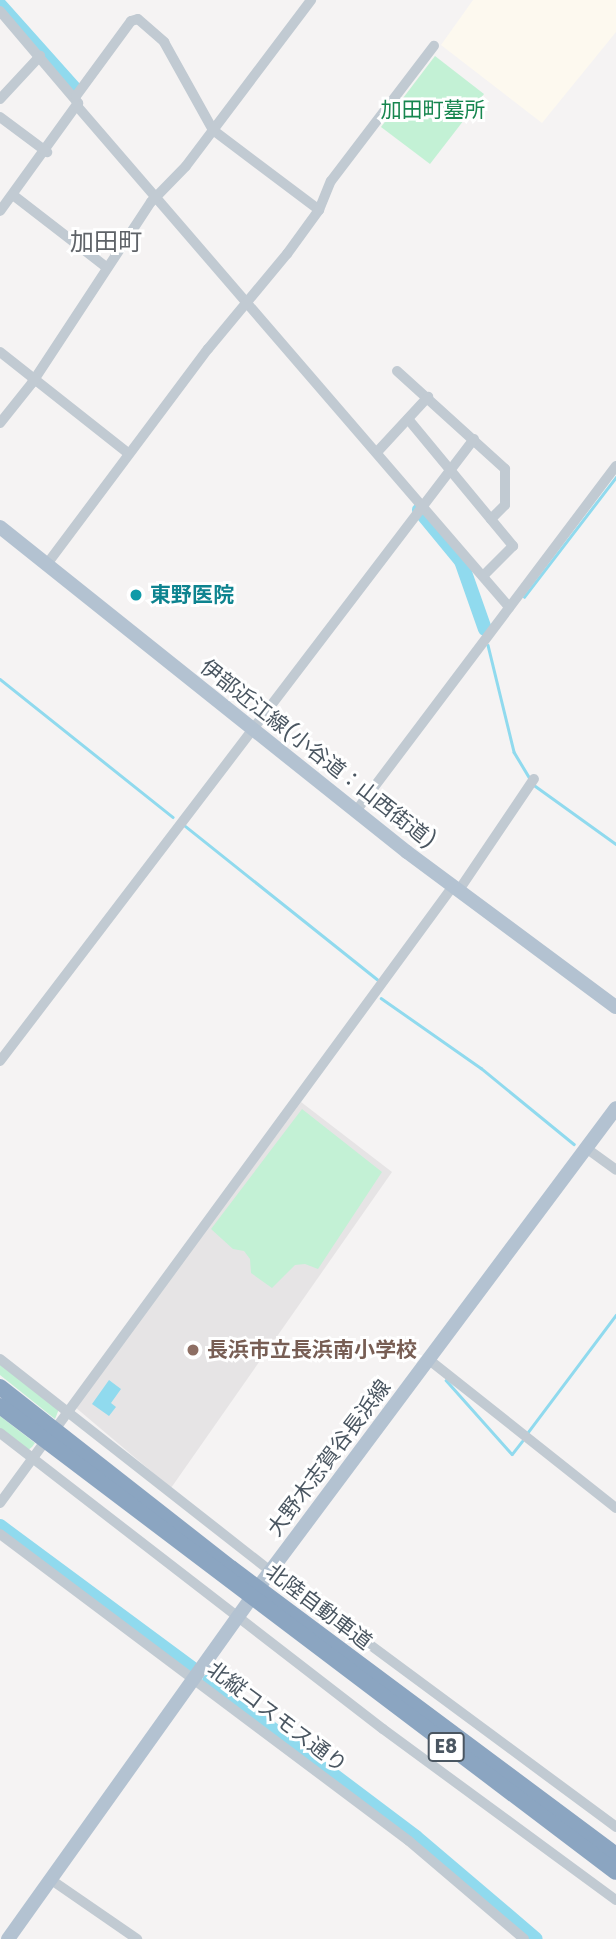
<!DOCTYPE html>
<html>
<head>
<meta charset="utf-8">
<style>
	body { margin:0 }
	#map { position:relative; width:616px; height:1939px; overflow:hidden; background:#f5f3f3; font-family:Poppins,"Noto Sans JP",sans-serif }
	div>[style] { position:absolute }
	.commercial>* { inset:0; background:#fdf9ef }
	.education>* { inset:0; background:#e6e4e5 }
	.green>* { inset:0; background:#c3f1d5 }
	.water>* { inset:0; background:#90daee }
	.stream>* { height:2.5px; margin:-1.25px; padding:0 1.25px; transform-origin:1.25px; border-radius:1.25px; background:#90daee }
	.river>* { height:14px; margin:-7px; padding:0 7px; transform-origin:7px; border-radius:7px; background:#90daee }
	.minor>* { height:10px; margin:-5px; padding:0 5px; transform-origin:5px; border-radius:5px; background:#c1cad2 }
	.major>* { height:14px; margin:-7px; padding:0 7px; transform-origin:7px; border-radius:7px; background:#b3c2d1 }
	.highway>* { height:16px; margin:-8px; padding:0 8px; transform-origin:8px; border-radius:8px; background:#8ba5c1 }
	.dots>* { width:19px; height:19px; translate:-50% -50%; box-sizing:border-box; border:4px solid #fff; border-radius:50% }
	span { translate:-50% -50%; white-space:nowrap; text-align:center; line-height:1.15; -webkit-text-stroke:6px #fff; paint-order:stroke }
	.shield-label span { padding:2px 5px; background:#fff; border:2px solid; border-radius:5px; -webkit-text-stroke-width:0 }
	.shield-label { font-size:19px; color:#4a5661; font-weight:700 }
	.park-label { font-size:21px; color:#17864f }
	.culture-label { font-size:21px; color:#0d838f; font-weight:700 }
	.left { translate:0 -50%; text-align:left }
	.street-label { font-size:21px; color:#4a5661 }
	.education-label { font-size:21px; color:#785e54; font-weight:700 }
	.quarter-label { font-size:24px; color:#5f6368 }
</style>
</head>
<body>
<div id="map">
	<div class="commercial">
		<i style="clip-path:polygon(473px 0,616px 0,616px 32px,542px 123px,441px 45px)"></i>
	</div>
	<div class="education">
		<i style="clip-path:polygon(301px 1102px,392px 1172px,171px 1488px,75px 1407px)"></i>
	</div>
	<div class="green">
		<i style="clip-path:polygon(435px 56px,484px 94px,430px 164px,381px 127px)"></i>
		<i style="clip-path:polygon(302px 1109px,382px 1172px,318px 1269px,305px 1264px,295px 1265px,272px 1288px,251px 1273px,250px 1259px,244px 1251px,233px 1249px,211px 1229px)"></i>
		<i style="clip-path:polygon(0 1361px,59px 1409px,55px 1419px,0 1375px)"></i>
		<i style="clip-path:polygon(0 1416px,35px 1443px,32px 1447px,27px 1451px,0 1430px)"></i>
	</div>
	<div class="water">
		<i style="clip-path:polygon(109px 1380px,121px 1389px,111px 1403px,116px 1407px,109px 1416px,92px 1404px)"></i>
	</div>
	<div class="stream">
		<i style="left:524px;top:597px;width:151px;rotate:-52.5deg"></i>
		<i style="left:488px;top:645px;width:110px;rotate:76.3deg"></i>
		<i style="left:514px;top:752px;width:31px;rotate:59deg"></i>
		<i style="left:0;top:679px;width:221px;rotate:38.6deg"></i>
		<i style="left:534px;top:785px;width:101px;rotate:35.7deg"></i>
		<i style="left:184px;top:825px;width:248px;rotate:38.6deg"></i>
		<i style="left:381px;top:998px;width:122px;rotate:35deg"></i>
		<i style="left:481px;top:1068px;width:120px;rotate:39.3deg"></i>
		<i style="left:446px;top:1380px;width:99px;rotate:48.3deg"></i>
		<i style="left:512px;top:1454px;width:16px;rotate:-52deg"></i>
		<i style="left:528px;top:1432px;width:146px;rotate:-53.1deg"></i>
	</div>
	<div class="river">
		<i style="left:0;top:5px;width:115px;rotate:48.2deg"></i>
		<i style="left:419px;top:510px;width:66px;rotate:50.5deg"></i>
		<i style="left:461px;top:561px;width:72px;rotate:70.6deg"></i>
		<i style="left:0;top:1526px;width:239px;rotate:36.5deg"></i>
		<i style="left:209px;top:1681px;width:259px;rotate:37deg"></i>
		<i style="left:416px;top:1837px;width:157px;rotate:40.4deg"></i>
	</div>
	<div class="minor">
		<i style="left:0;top:11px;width:121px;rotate:49.7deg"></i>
		<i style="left:78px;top:103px;width:133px;rotate:125.8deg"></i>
		<i style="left:76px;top:96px;width:93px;rotate:-53.7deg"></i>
		<i style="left:131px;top:21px;width:7px;rotate:-16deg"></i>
		<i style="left:138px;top:19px;width:35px;rotate:41deg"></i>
		<i style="left:164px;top:42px;width:101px;rotate:60.9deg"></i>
		<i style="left:0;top:99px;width:59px;rotate:-47.1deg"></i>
		<i style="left:77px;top:106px;width:662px;rotate:49.23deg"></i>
		<i style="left:0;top:117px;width:59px;rotate:36.7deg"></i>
		<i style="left:213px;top:130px;width:133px;rotate:37deg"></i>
		<i style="left:13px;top:195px;width:116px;rotate:37.7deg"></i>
		<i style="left:0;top:352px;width:163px;rotate:38.3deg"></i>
		<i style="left:397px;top:371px;width:146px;rotate:42.2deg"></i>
		<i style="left:505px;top:469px;width:36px;rotate:90deg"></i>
		<i style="left:505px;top:505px;width:20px;rotate:135deg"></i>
		<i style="left:408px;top:419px;width:165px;rotate:50.4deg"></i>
		<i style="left:513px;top:546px;width:42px;rotate:135deg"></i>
		<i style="left:0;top:423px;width:51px;rotate:-51.3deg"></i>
		<i style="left:32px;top:383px;width:217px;rotate:-56.7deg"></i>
		<i style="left:151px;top:202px;width:50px;rotate:-45.8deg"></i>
		<i style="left:186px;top:166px;width:208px;rotate:-53deg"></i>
		<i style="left:378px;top:451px;width:74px;rotate:-47.2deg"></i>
		<i style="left:47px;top:564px;width:269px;rotate:-53.2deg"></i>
		<i style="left:208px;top:349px;width:124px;rotate:-50.3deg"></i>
		<i style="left:287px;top:254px;width:54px;rotate:-54deg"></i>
		<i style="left:319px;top:210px;width:31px;rotate:-68deg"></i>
		<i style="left:331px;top:181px;width:170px;rotate:-52.7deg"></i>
		<i style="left:356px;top:811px;width:432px;rotate:-53deg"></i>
		<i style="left:459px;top:890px;width:134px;rotate:-56deg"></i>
		<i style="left:0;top:1061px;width:782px;rotate:-52.69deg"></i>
		<i style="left:586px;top:1148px;width:37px;rotate:36deg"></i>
		<i style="left:0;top:1359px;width:347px;rotate:38.1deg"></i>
		<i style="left:273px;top:1573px;width:427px;rotate:36.5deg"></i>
		<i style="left:428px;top:1359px;width:240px;rotate:38.4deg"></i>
		<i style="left:59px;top:1424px;width:667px;rotate:-53.78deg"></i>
		<i style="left:0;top:1433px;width:484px;rotate:37.7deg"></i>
		<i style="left:383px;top:1729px;width:289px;rotate:36.3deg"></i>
		<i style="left:0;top:1503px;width:69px;rotate:-53.8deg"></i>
		<i style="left:0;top:1534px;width:511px;rotate:36.89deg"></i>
		<i style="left:409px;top:1841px;width:151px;rotate:40.4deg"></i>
		<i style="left:50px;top:1879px;width:106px;rotate:34.6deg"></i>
	</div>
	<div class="major">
		<i style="left:0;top:527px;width:521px;rotate:38.61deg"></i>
		<i style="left:407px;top:852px;width:260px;rotate:36.6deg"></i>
		<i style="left:8px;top:1939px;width:440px;rotate:-54.5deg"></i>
		<i style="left:263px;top:1581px;width:590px;rotate:-53.27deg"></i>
	</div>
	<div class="highway">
		<i style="left:0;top:1387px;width:293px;rotate:38.1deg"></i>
		<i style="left:231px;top:1568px;width:480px;rotate:36.7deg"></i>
		<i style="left:0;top:1406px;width:772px;rotate:37.11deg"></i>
	</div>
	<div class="dots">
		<i style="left:136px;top:595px;background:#0f9aa8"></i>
		<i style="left:193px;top:1350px;background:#8d6e63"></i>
	</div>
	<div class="shield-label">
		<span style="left:446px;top:1747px">E8</span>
	</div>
	<div class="park-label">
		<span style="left:433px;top:110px">加田町墓所</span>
	</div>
	<div class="culture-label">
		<span class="left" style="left:150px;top:595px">東野医院</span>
	</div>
	<div class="street-label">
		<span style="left:318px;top:754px;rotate:38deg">伊部近江線(小谷道：山西街道)</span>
		<span style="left:329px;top:1458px;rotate:-53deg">大野木志賀谷長浜線</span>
		<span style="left:319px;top:1607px;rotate:37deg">北陸自動車道</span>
		<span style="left:277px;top:1717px;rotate:37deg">北縦コスモス通り</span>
	</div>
	<div class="education-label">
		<span class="left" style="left:207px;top:1350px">長浜市立長浜南小学校</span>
	</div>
	<div class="quarter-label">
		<span style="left:106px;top:242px">加田町</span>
	</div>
</div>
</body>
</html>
